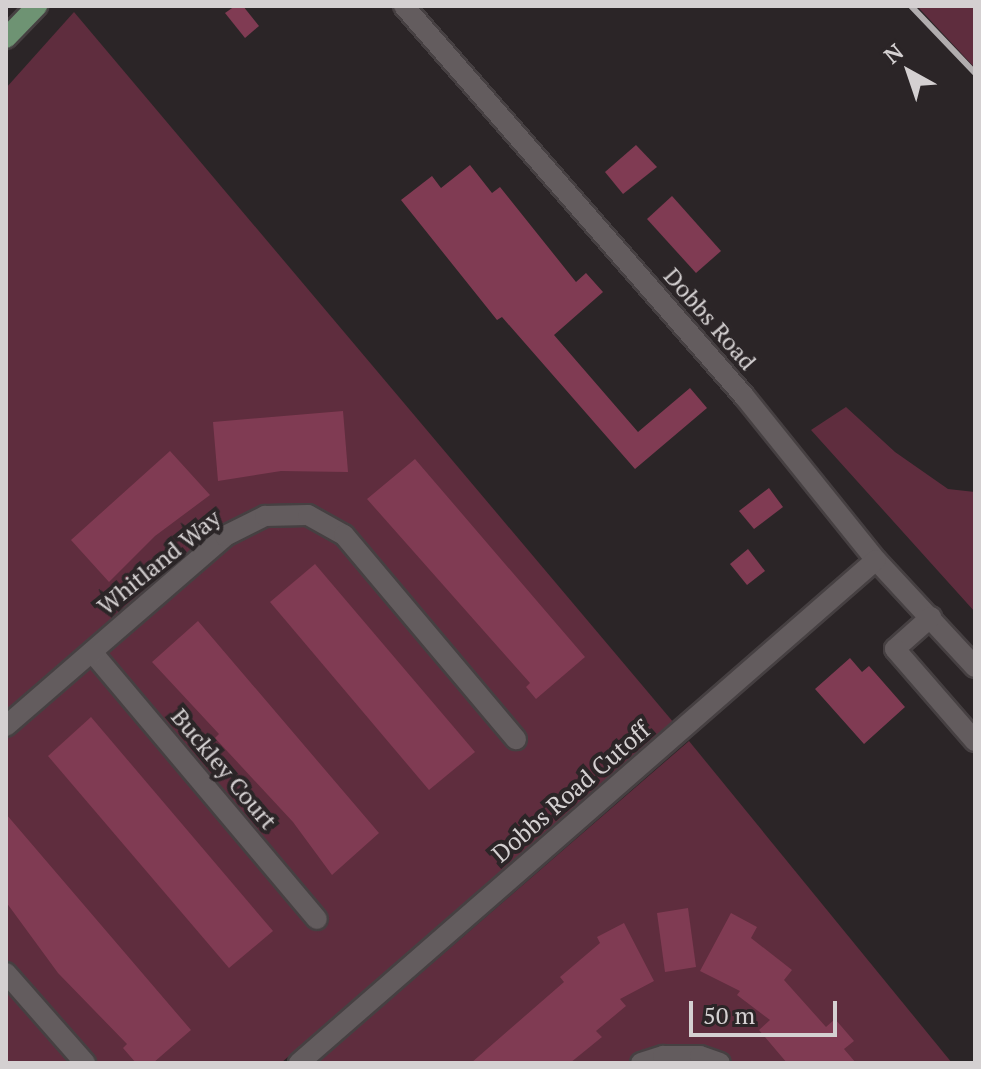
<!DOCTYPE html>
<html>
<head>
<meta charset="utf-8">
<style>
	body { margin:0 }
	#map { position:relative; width:981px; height:1069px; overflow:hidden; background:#2b2527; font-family:"PT Serif",serif }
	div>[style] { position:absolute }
	.green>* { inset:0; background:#5f2d3e }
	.building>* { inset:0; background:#803b53 }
	.roads { filter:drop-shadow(2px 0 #464042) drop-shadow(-2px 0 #464042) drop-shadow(0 2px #464042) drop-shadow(0 -2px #464042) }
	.minor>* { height:20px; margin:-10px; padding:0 10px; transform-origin:10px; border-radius:10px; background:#635c5e }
	.major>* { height:20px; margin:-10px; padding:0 10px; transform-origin:10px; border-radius:10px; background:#6e9373 }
	.rail>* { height:6px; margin:-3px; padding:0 3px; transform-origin:3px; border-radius:3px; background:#b1adae }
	span { translate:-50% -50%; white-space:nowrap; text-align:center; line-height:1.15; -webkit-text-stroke:8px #2b2527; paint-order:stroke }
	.street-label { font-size:24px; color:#d4d0d1 }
	.frame { position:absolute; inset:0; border:8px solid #d4d0d1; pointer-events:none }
	.north { position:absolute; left:869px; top:32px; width:80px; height:80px; -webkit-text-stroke:6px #2b2527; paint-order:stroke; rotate:320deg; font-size:22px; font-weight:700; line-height:32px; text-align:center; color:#d4d0d1 }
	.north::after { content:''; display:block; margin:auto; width:28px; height:36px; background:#d4d0d1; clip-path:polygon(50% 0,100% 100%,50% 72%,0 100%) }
	.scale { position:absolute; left:689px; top:1001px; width:148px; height:36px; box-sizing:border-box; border:4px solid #d4d0d1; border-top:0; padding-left:10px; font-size:24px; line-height:28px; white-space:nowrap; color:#d4d0d1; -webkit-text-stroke:6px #2b2527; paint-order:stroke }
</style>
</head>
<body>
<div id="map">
	<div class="green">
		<i style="clip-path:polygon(917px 6px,975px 6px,975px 68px)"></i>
		<i style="clip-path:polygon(74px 12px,674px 723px,281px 1063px,6px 1063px,6px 88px)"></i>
		<i style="clip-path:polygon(846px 407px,895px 452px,948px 489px,975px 492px,975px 612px,811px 430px)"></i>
		<i style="clip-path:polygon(689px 741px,952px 1063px,317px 1063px)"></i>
	</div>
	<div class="building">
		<i style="clip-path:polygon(235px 6px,243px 6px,259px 26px,245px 38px,225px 13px)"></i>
		<i style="clip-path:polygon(636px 145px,657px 167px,623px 194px,605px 172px)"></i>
		<i style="clip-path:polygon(470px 165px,492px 193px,500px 187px,576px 282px,586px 273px,603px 292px,554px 335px,638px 432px,690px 388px,707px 408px,635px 469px,502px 317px,497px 320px,401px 200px,432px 176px,441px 188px)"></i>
		<i style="clip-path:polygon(672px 196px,721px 251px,696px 273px,647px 219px)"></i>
		<i style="clip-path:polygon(343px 411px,348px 472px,281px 471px,218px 481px,213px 422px)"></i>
		<i style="clip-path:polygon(170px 451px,210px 495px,155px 536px,109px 582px,71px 540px)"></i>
		<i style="clip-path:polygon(415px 459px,585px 657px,536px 699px,526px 687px,530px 683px,367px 499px)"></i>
		<i style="clip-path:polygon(769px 488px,783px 507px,754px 529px,739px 511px)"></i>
		<i style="clip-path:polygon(748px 549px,765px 571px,747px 585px,730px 564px)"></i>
		<i style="clip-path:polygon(315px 564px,475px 752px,429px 790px,270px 602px)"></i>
		<i style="clip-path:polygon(198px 621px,379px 833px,332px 875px,293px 822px,215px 738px,219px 734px,152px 662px)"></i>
		<i style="clip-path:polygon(850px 658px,862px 672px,869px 666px,905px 707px,864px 744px,815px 689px)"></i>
		<i style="clip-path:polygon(91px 717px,273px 931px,229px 968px,48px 756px)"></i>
		<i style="clip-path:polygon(6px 814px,191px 1030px,153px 1063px,136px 1063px,123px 1048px,127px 1044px,58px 973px,6px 902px)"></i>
		<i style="clip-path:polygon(688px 908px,696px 967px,665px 972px,657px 913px)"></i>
		<i style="clip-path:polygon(731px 913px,757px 927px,751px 938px,792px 970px,784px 980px,826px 1027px,835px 1019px,854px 1041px,844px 1049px,856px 1063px,787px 1063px,759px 1030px,770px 1020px,737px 995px,740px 991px,700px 971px)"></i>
		<i style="clip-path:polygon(624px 923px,654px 981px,620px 999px,626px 1006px,596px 1031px,602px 1037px,570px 1063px,471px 1063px,564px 982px,560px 977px,600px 943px,597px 937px)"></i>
	</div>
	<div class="roads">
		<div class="minor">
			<i style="left:404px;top:6px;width:517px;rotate:48.92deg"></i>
			<i style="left:744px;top:396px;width:211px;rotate:51.2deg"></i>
			<i style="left:876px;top:560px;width:146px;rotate:47.2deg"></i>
			<i style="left:931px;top:617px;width:48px;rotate:138.4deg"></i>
			<i style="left:895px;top:649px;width:122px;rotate:49deg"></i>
			<i style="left:92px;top:652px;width:349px;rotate:49.9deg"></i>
			<i style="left:6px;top:726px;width:290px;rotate:-40.9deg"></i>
			<i style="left:225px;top:536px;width:45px;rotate:-26.6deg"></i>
			<i style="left:265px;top:516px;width:43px;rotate:-1.3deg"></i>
			<i style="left:308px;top:515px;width:41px;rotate:29.1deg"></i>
			<i style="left:344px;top:535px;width:267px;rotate:49.9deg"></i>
			<i style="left:6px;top:973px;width:120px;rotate:48.7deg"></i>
			<i style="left:299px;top:1063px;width:765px;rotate:-41.08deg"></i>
			<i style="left:641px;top:1063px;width:23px;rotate:-18deg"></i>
			<i style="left:663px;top:1056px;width:37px"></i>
			<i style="left:700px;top:1056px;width:21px;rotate:19deg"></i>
		</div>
		<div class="major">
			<i style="left:6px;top:38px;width:45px;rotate:-45.9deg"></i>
		</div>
	</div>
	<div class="rail">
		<i style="left:911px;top:6px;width:93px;rotate:46.3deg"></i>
	</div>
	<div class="street-label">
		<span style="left:710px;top:319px;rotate:49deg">Dobbs Road</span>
		<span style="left:159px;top:562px;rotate:-39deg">Whitland Way</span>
		<span style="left:224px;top:769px;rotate:50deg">Buckley Court</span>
		<span style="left:571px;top:792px;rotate:-41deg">Dobbs Road Cutoff</span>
	</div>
	<div class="frame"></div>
	<div class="north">N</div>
	<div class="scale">50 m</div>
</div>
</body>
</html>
